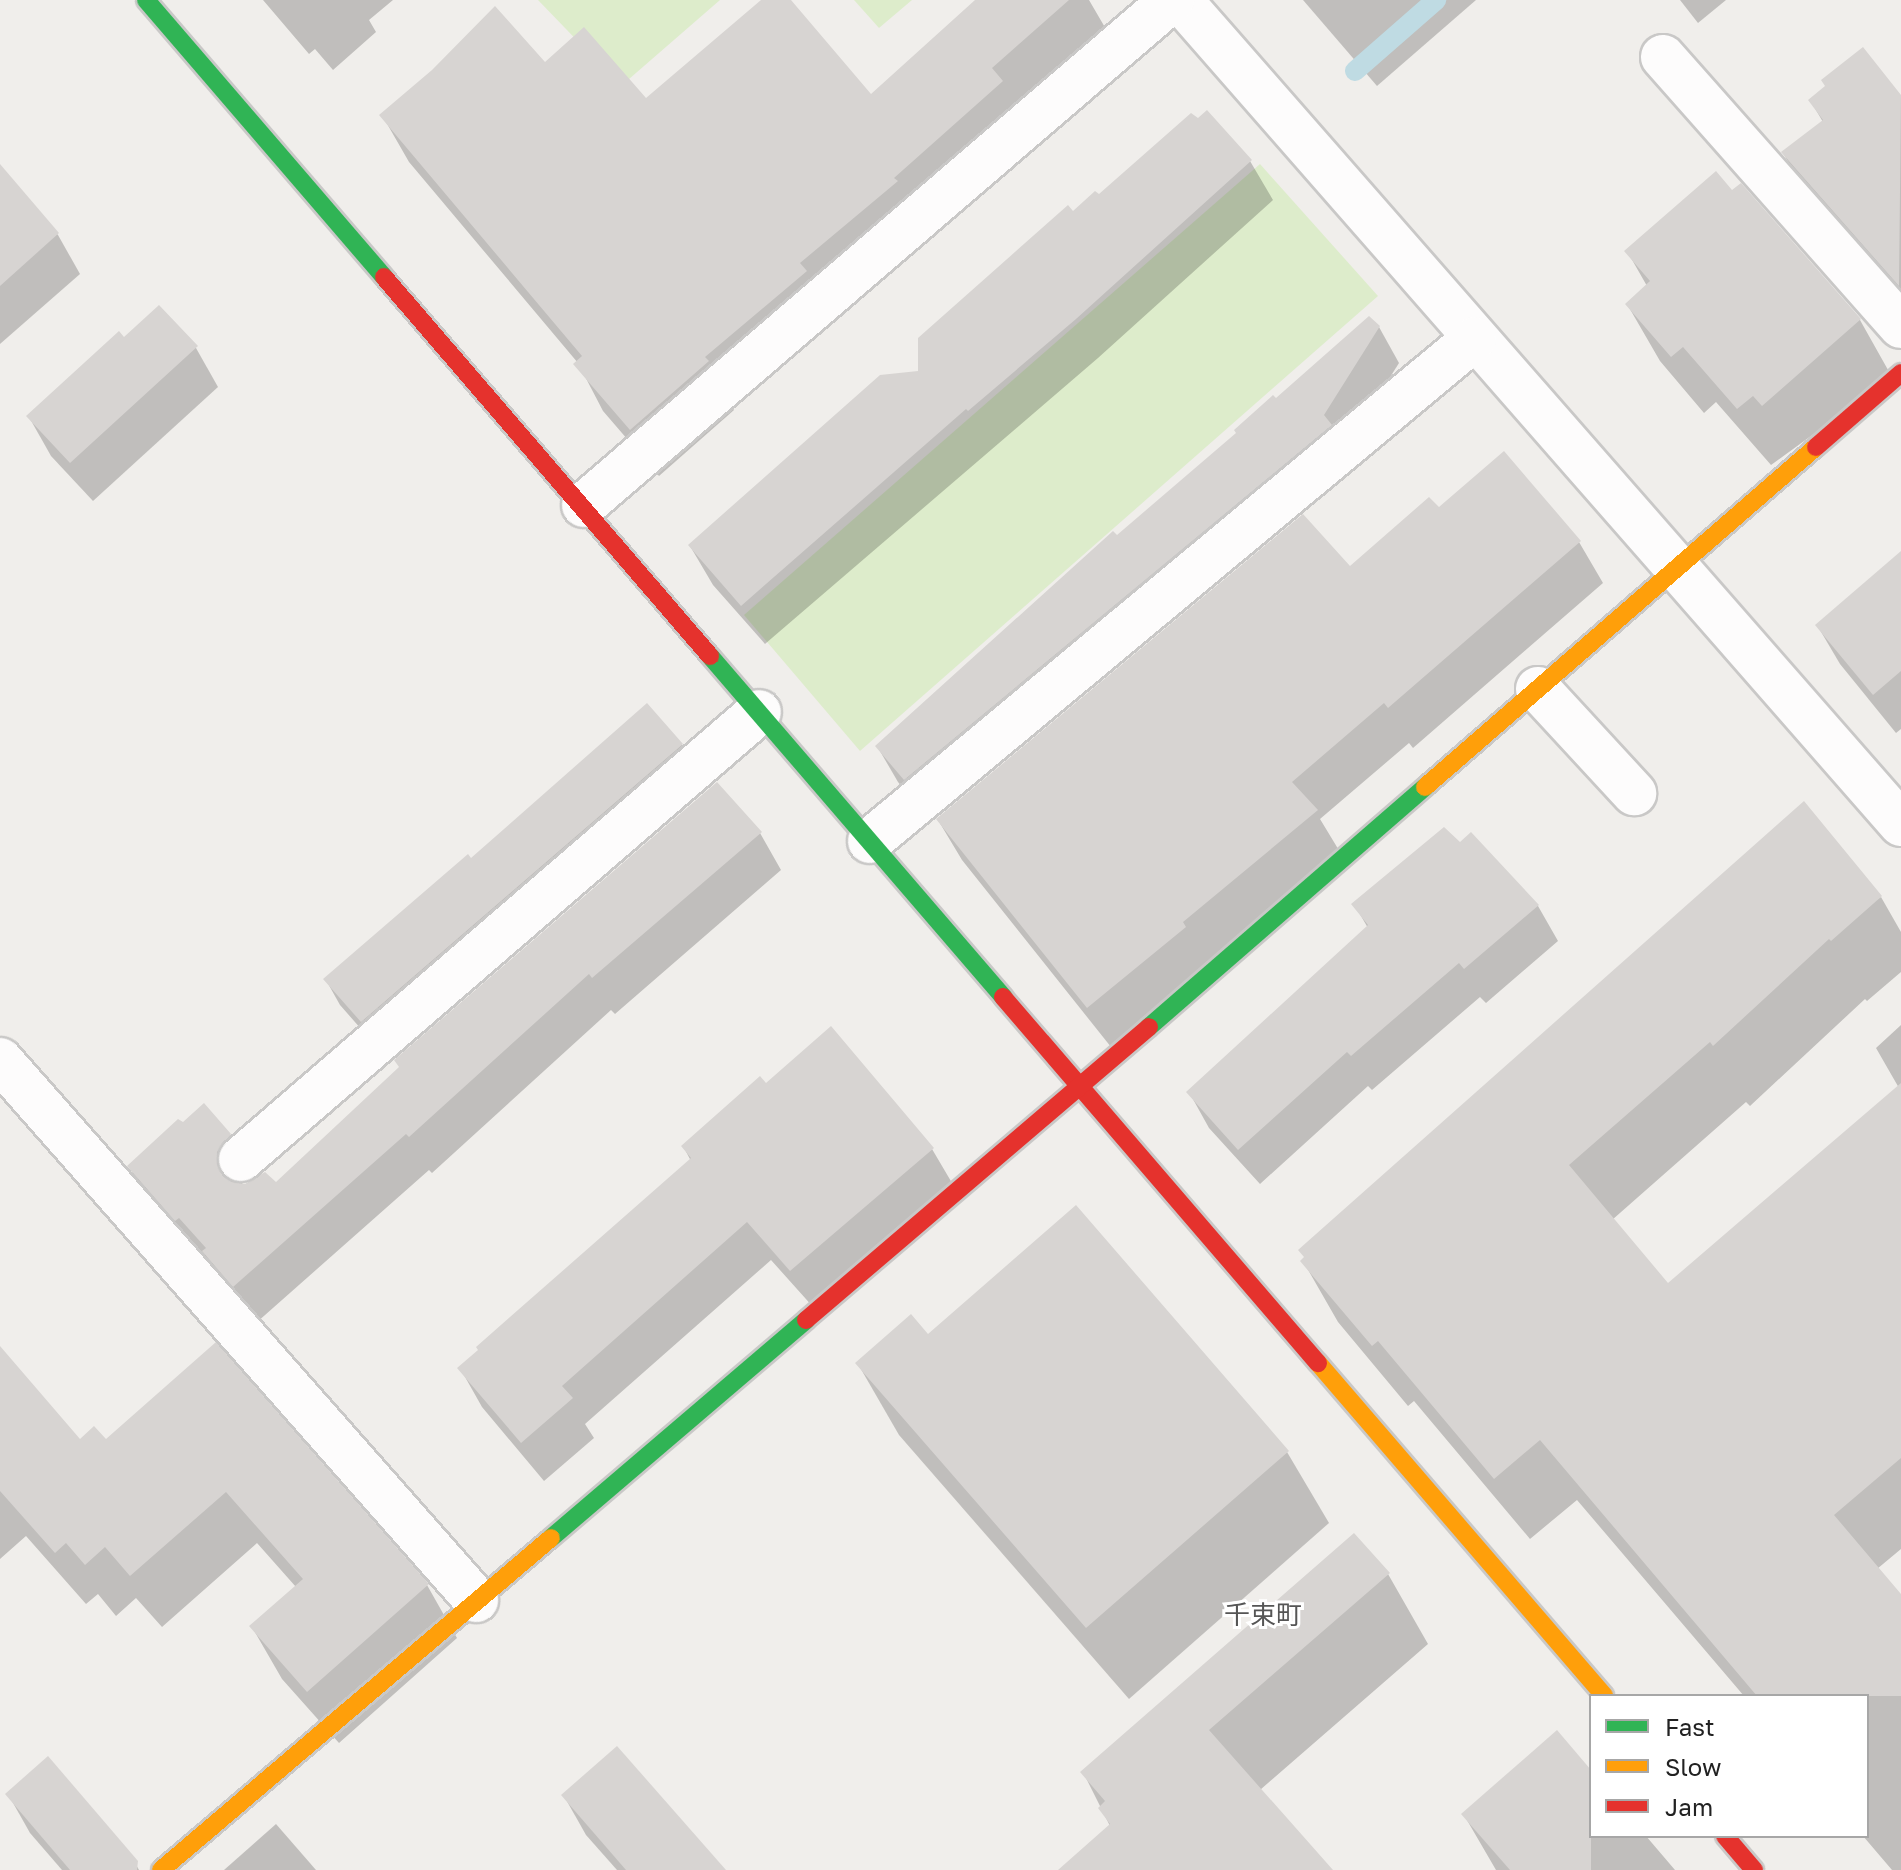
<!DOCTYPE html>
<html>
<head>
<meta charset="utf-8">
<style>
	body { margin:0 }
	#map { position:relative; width:1901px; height:1870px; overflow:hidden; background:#f0eeeb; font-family:"Golos Text","Noto Sans JP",sans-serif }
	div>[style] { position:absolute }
	.grass>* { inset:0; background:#ddeccb }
	.shadow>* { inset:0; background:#0003 }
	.stream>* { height:20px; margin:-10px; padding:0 10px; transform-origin:10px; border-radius:10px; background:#bfdbe3 }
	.building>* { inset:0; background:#d7d4d2 }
	.roads { filter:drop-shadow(2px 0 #c9c8c7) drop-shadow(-2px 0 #c9c8c7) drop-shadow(0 2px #c9c8c7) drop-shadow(0 -2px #c9c8c7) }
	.street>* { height:44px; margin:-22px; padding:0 22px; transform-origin:22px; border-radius:22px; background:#fdfcfc }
	.fast>* { height:18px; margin:-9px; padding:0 9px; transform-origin:9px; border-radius:9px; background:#30b455 }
	.slow>* { height:18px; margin:-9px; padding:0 9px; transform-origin:9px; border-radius:9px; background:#ff9f0a }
	.jam>* { height:18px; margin:-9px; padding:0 9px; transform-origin:9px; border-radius:9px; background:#e5322d }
	span { translate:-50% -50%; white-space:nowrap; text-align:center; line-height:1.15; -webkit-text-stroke:6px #fff; paint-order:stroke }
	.quarter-label { font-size:26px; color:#555 }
	.legend { position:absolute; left:1589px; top:1694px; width:280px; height:144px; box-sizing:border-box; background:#fff; border:2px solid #a7a7a7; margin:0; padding:10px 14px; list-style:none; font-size:24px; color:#222 }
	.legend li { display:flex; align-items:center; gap:16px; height:40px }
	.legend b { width:40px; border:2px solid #a7a7a7 }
</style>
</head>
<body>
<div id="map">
	<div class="grass">
		<i style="clip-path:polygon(538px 0,720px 0,621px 86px)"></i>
		<i style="clip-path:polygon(854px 0,912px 0,879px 28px)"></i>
		<i style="clip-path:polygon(1260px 164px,1378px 296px,860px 751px,744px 615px)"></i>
	</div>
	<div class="shadow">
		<i style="clip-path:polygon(263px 0,393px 0,369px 20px,376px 32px,333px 70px,315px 49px,309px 54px)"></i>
		<i style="clip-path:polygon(765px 0,789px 0,871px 97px,978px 0,1089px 0,1110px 36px,731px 405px,734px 410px,659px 476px,603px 411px,578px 363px,409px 162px,382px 115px,544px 64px,646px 101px)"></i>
		<i style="clip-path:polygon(1303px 0,1476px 0,1377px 86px)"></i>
		<i style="clip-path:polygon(1680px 0,1726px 0,1698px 23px)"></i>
		<i style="clip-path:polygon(1862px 49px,1901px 98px,1901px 299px,1806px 192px,1783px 153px,1823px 122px,1810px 100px,1828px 87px)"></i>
		<i style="clip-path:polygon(1250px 161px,1273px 200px,1098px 358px,765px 644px,713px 585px,690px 546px,920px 373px,1098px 197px)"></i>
		<i style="clip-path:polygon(20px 190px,58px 235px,80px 274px,0 344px,0 207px)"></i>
		<i style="clip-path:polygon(1732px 192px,1860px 320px,1892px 377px,1771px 465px,1716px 402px,1704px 413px,1660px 361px,1627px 304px,1647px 286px,1627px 251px)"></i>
		<i style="clip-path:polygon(1379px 327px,1399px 363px,1344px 450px,925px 815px,898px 782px,877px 746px,1275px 401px)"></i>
		<i style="clip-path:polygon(124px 340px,196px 348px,218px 387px,93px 501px,51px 456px,29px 417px)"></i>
		<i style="clip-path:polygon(1439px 510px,1579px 542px,1603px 583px,1413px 748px,1409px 743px,1320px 819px,1340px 852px,1111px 1047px,962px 860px,938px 820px,1350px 569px)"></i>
		<i style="clip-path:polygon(1901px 554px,1901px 729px,1896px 733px,1840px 664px,1817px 625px)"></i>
		<i style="clip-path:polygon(647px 706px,682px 745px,696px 770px,376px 1046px,340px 1005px,326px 980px,471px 861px)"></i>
		<i style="clip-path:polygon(760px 833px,781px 870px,615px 1014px,611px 1010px,432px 1173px,429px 1170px,256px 1323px,226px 1289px,213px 1267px,201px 1254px,198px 1257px,151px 1204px,129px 1167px,230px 1135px,251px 1173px,237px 1190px,276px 1185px)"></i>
		<i style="clip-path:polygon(1471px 835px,1538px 906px,1558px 941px,1486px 1003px,1480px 997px,1372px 1090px,1368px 1086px,1260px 1184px,1209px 1128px,1189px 1092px,1368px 928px,1354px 904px,1460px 845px)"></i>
		<i style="clip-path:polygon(1881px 897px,1901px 932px,1901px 972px,1867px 1001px,1865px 999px,1750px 1106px,1746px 1102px,1612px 1220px,1667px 1286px,1899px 1088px,1876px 1048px,1901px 1025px,1901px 1549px,1877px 1569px,1901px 1597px,1901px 1870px,1892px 1870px,1863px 1836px,1867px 1836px,1867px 1696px,1744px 1696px,1577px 1500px,1530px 1539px,1414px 1401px,1408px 1406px,1338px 1322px,1303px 1261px)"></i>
		<i style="clip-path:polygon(766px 1086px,932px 1149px,955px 1188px,814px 1308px,771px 1260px,585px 1424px,594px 1438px,544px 1481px,482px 1407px,460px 1368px,691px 1161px,683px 1146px)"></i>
		<i style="clip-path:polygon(928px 1337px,1287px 1452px,1329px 1523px,1129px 1699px,899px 1435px,858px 1364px)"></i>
		<i style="clip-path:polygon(215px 1345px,427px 1585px,457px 1638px,339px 1743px,282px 1679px,252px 1627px,296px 1587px,257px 1543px,162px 1627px,136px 1598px,116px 1616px,98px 1594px,86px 1604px,26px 1536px,0 1559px,0 1348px,80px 1442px,106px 1442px)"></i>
		<i style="clip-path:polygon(1388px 1574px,1428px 1644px,1260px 1790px,1330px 1870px,1061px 1870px,1110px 1826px,1083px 1772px)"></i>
		<i style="clip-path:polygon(1591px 1773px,1591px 1836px,1646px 1836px,1675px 1870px,1496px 1870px,1464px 1815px)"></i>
		<i style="clip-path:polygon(8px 1794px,131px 1856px,139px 1870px,62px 1870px,30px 1833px)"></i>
		<i style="clip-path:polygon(564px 1796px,723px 1870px,617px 1870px,586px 1835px)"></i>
		<i style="clip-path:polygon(276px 1824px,316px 1870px,224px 1870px)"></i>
	</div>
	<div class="stream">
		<i style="left:1355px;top:71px;width:108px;rotate:-41.2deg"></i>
	</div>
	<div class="building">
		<i style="clip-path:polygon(761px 0,791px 0,871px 94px,975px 0,1069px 0,992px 68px,1003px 81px,894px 178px,898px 181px,800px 263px,807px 271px,705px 357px,709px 361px,630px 430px,573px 364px,582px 356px,379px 115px,432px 70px,495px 6px,545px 62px,584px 27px,646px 98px)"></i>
		<i style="clip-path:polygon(1863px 47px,1901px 95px,1899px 286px,1781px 152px,1823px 120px,1808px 100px,1825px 86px,1821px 80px)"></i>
		<i style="clip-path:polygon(1207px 110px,1252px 160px,1076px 319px,968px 411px,966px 409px,741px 606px,688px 545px,880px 375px,918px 371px,918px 338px,1068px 205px,1073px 211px,1095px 191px,1099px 194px,1191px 113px,1198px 118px)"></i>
		<i style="clip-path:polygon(0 164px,59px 233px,0 286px)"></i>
		<i style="clip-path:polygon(1716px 171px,1732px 190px,1741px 183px,1861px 319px,1762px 406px,1753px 396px,1737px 409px,1683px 347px,1671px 357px,1625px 304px,1650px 281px,1624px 251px)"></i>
		<i style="clip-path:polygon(159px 305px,198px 346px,70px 463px,26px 416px,119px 331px,124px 337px)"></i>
		<i style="clip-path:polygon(1369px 316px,1380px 326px,1324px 415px,1332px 425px,904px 780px,875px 746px,1113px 531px,1117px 535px,1236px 433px,1234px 430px,1273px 395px,1276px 398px)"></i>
		<i style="clip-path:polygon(1504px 451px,1581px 541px,1388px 708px,1384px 703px,1292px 782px,1318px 810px,1183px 922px,1186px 927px,1087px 1008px,936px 819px,1303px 514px,1350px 566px,1429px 497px,1439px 507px)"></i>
		<i style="clip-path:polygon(1901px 551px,1901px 671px,1873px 695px,1815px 625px)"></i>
		<i style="clip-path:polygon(647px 703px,683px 744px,361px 1022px,323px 979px,468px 854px,471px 858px)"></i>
		<i style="clip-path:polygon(717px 782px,762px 832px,592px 978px,589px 974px,409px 1137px,406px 1134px,233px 1287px,202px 1251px,206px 1248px,179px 1218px,175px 1221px,127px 1166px,178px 1119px,183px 1122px,204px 1103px,231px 1134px,217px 1152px,217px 1164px,223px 1176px,232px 1182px,245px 1184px,265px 1172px,276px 1182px,399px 1067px,394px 1060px)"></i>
		<i style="clip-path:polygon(1804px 801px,1882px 896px,1831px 941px,1829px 939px,1713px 1046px,1710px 1042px,1569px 1165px,1668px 1283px,1901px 1083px,1901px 1458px,1834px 1515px,1901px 1594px,1901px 1696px,1757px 1696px,1540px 1440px,1494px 1479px,1378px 1341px,1372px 1346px,1300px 1261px,1304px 1257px,1298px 1250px)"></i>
		<i style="clip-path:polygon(1444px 827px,1460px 842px,1471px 832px,1539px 905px,1464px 969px,1459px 963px,1351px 1056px,1347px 1052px,1238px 1150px,1186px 1092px,1368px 925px,1351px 904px)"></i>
		<i style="clip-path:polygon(831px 1026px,934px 1148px,790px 1271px,747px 1222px,562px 1386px,573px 1398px,521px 1443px,457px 1368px,478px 1350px,476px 1347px,691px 1158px,681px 1146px,760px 1076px,766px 1083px)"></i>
		<i style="clip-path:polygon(1076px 1205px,1289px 1451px,1086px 1628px,855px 1363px,911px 1314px,928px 1334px)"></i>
		<i style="clip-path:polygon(216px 1342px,429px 1584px,307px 1692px,249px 1626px,303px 1579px,226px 1492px,130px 1576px,105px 1547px,85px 1565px,66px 1543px,55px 1553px,0 1491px,0 1346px,80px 1439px,94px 1426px,106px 1439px)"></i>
		<i style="clip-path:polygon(1354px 1533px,1390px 1573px,1209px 1730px,1333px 1870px,1058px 1870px,1110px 1824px,1098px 1808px,1105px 1801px,1080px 1772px)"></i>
		<i style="clip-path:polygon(1557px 1730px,1591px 1770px,1591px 1870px,1510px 1870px,1461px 1814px)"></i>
		<i style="clip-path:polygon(617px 1746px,726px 1870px,626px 1870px,561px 1795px)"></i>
		<i style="clip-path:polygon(48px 1756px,138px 1861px,137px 1870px,70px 1870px,5px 1794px)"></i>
	</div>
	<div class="roads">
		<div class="street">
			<i style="left:1180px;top:0;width:1095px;rotate:48.81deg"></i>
			<i style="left:1663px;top:57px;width:359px;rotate:48.5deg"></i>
			<i style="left:584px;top:505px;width:775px;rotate:-40.66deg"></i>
			<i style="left:1538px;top:689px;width:142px;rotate:47.3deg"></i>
			<i style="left:870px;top:841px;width:785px;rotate:-39.73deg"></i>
			<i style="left:0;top:1060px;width:720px;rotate:48.6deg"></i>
			<i style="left:241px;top:1159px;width:684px;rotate:-40.79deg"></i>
		</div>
		<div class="fast">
			<i style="left:146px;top:0;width:365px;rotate:49.3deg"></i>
			<i style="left:710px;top:656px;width:450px;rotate:49.3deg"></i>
			<i style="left:1149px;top:1027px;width:366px;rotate:-41deg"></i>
			<i style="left:551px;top:1538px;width:335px;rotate:-40.5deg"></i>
		</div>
		<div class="slow">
			<i style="left:1425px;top:787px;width:518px;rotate:-41.01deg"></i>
			<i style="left:1318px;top:1363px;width:439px;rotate:49.3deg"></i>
			<i style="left:161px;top:1870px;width:512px;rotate:-40.41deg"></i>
		</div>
		<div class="jam">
			<i style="left:384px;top:277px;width:500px;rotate:49.3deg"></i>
			<i style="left:1816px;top:447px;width:113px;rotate:-41deg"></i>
			<i style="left:1003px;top:997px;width:483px;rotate:49.3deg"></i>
			<i style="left:806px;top:1320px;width:451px;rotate:-40.5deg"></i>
			<i style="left:1725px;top:1836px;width:45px;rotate:49.5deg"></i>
		</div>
	</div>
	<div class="quarter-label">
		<span style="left:1263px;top:1615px">千束町</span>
	</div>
	<ul class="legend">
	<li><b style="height:10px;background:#30b455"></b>Fast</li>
	<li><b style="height:10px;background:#ff9f0a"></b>Slow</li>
	<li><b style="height:10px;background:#e5322d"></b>Jam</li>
	</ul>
</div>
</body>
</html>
